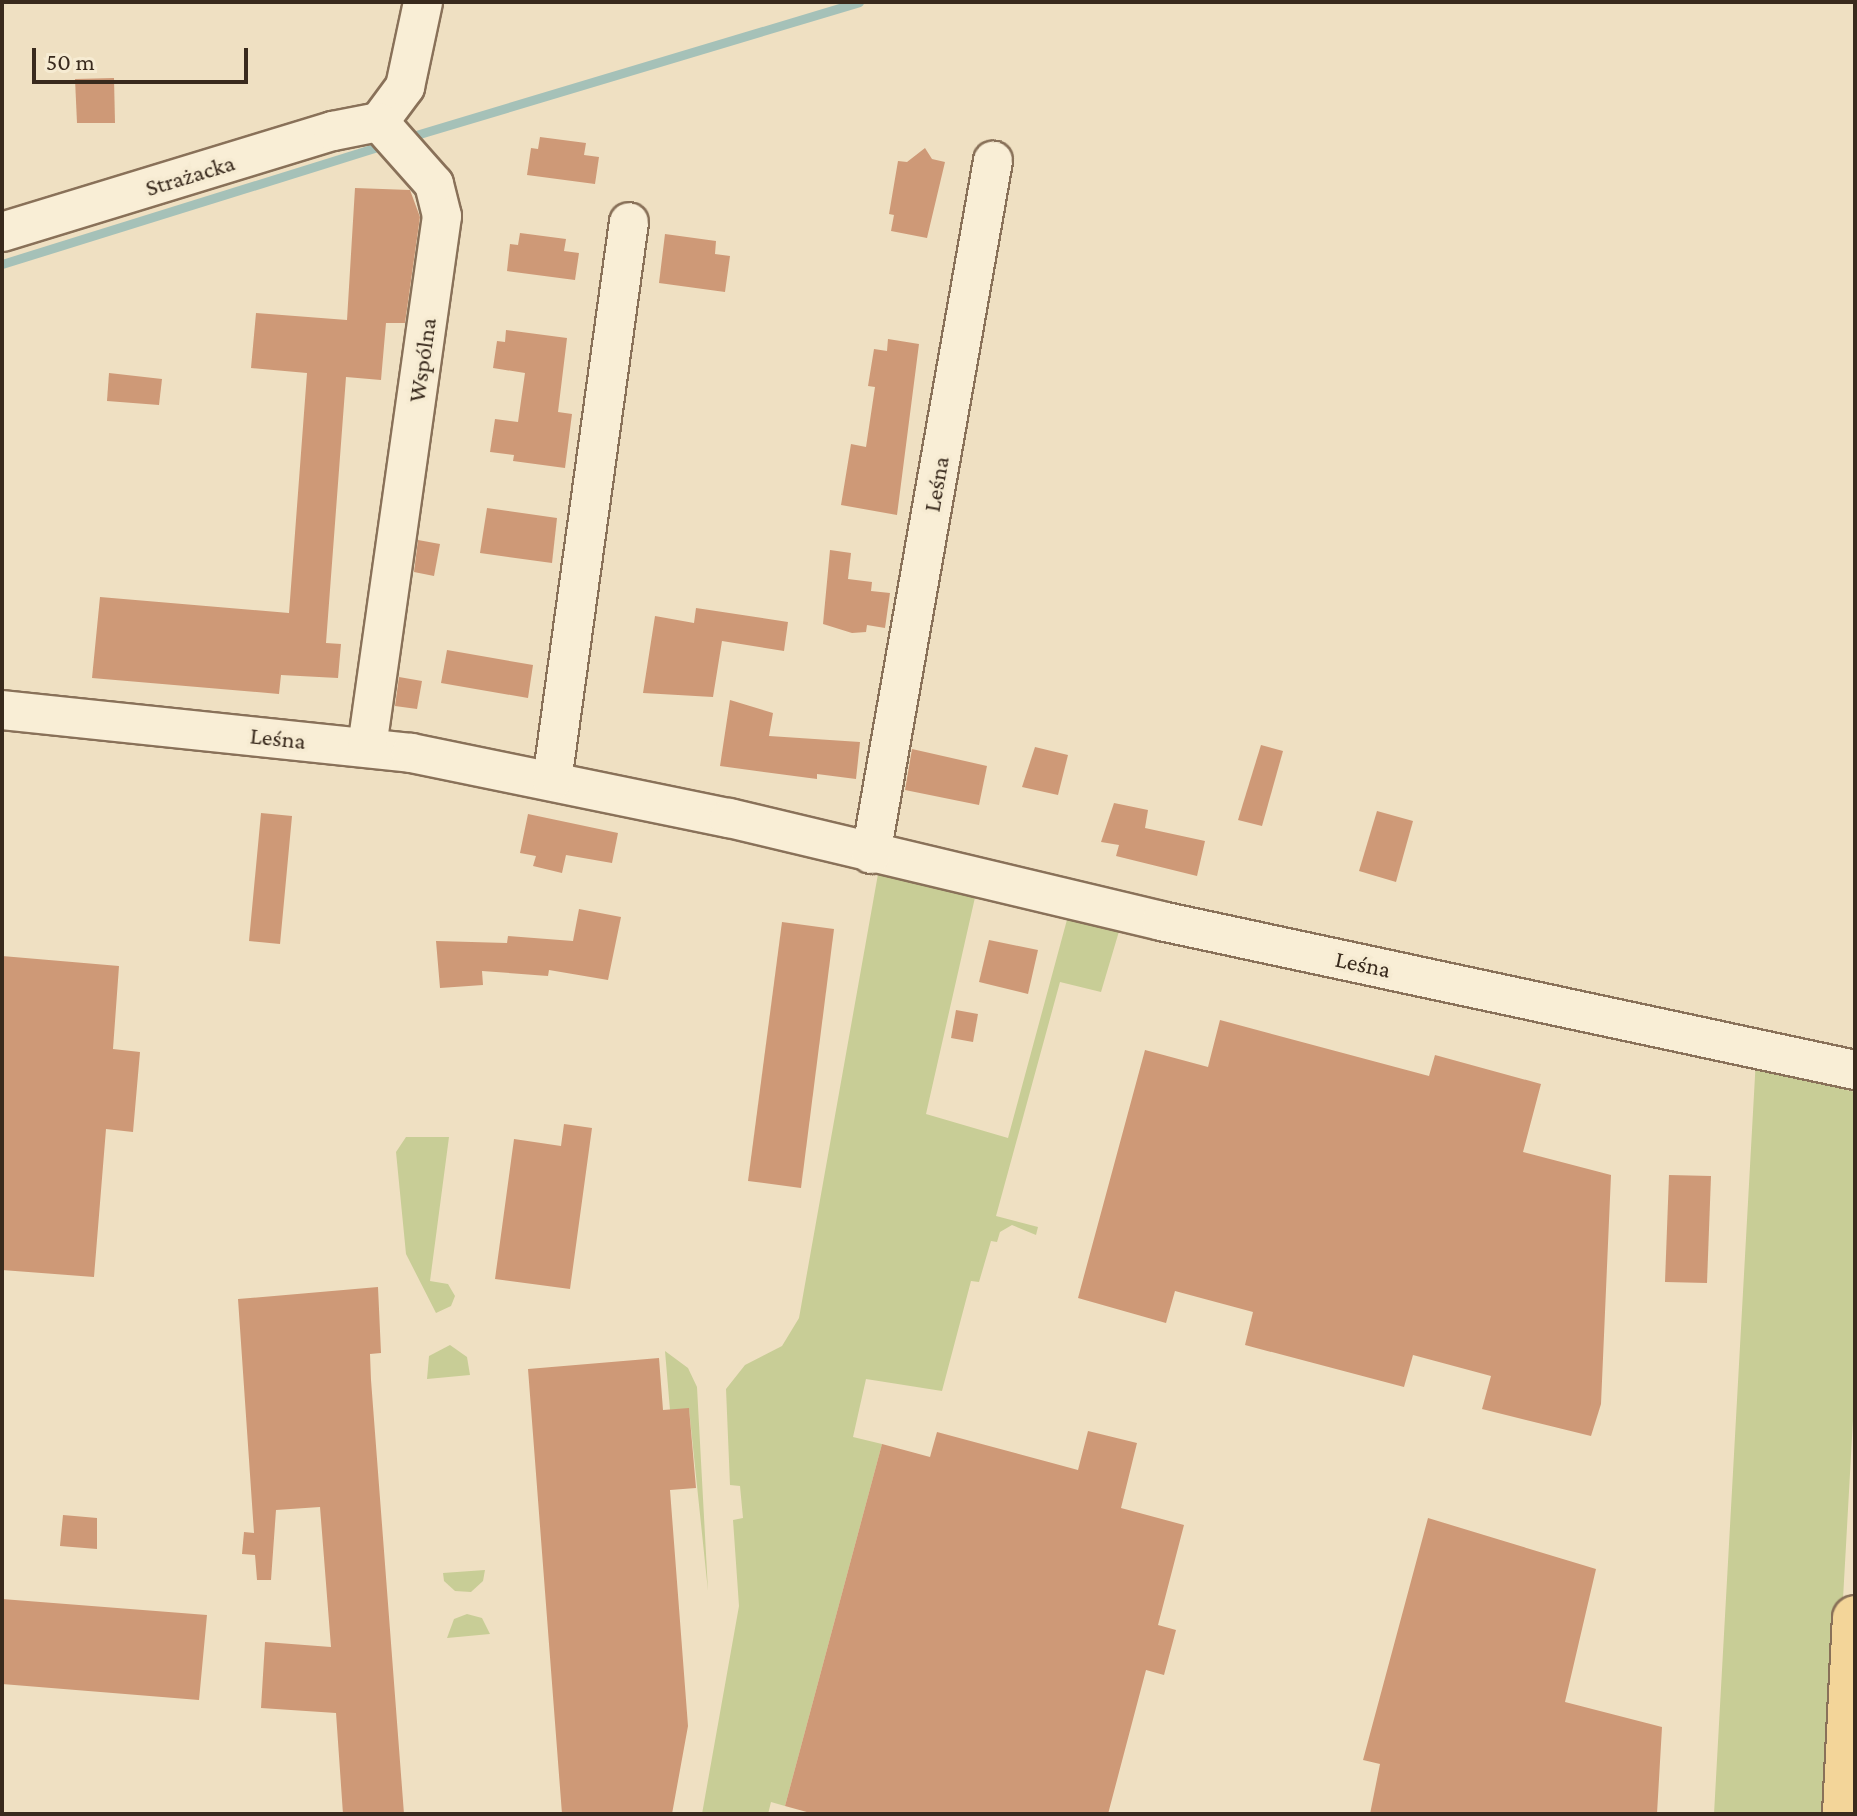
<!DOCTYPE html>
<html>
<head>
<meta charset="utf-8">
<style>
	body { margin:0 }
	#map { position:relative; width:1857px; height:1816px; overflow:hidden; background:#efe0c2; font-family:"Crimson Pro",serif }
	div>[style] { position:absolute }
	.green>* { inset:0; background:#c8cd96 }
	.stream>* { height:9px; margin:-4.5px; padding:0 4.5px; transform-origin:4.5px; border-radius:4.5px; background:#a5c1b8 }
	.building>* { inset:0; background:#ce9977 }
	.roads { filter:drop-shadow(2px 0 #897159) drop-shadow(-2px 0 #897159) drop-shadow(0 2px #897159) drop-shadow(0 -2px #897159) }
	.minor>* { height:38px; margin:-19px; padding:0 19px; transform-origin:19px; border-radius:19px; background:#f9eed6 }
	.major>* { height:44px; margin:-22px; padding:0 22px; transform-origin:22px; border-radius:22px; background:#f3d599 }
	span { translate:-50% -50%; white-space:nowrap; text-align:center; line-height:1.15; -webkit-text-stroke:7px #f6ebd2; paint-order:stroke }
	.street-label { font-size:24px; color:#392a1d }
	.frame { position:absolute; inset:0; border:4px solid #392a1d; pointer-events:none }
	.scale { position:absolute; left:32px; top:48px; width:216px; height:36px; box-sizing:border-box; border:4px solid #392a1d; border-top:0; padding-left:10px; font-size:24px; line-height:28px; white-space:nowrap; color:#392a1d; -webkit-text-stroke:6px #f6ebd2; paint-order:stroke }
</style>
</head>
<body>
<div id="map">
	<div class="green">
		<i style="clip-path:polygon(878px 874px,976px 893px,926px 1114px,1008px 1138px,1068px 916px,1120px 928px,1101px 992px,1060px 982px,996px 1216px,1038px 1227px,1036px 1235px,1012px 1225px,1000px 1232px,997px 1242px,991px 1241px,979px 1282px,971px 1281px,942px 1391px,866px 1379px,853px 1437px,882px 1444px,785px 1806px,771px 1802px,768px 1814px,702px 1814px,739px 1606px,733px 1520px,743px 1518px,740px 1486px,730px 1485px,726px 1389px,745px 1365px,782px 1346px,799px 1318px)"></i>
		<i style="clip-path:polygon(1756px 1058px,1813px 1074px,1813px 1082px,1855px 1092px,1855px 1384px,1831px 1814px,1714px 1814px)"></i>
		<i style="clip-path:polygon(406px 1137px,449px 1137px,430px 1281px,448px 1284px,455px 1296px,451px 1306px,436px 1313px,406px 1254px,396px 1152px)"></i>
		<i style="clip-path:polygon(450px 1345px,467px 1357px,470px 1375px,427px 1379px,429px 1356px)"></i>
		<i style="clip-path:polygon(665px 1351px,688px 1368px,697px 1387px,708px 1591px,689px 1409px,670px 1410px)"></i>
		<i style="clip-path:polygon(485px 1570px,483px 1581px,471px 1592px,455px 1591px,444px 1581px,443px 1573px)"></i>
		<i style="clip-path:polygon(467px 1614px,482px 1618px,490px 1634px,447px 1638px,454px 1619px)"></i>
	</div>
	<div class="stream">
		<i style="left:406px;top:138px;width:473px;rotate:-16.7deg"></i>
		<i style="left:2px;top:264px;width:400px;rotate:-17.3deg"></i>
	</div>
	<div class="building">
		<i style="clip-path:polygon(114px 78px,115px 123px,77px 123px,75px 79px)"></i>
		<i style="clip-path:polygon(540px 137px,586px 143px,584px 155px,599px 157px,595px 184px,527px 175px,531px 148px,538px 149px)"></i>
		<i style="clip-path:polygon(925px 148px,932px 159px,945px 162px,927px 238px,891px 231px,894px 215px,889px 214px,898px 161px,907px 162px)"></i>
		<i style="clip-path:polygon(355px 188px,410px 190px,420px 217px,405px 323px,386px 323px,381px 380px,346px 377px,326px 643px,341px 644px,338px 678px,281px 675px,279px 694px,92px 678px,100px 597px,289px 613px,307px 373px,251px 368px,256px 313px,347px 320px)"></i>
		<i style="clip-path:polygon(520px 233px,566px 239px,564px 251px,579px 253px,575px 280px,507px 271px,510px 244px,518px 245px)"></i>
		<i style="clip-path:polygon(665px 234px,716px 241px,715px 254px,730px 256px,725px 292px,659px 283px)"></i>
		<i style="clip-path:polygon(506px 330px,567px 338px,558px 412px,572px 414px,565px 468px,513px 461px,514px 455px,490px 452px,495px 419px,518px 422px,525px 373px,493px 368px,497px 341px,505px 342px)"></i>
		<i style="clip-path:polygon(888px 339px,919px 344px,897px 515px,841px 505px,851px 444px,866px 447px,875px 387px,868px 386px,874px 349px,887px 351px)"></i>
		<i style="clip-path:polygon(109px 373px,162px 379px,159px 405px,107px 401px)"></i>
		<i style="clip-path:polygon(487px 508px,557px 518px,552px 563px,480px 553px)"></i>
		<i style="clip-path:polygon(418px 540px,440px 544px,434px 576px,414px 572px)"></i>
		<i style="clip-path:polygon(830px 550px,851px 553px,848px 579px,872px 582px,871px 591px,890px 593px,885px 628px,867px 625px,866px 632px,852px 633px,823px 624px)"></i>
		<i style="clip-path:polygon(696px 608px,788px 622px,784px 651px,722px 641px,713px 697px,643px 693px,655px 616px,694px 623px)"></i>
		<i style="clip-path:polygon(447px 650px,533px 665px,528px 698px,441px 683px)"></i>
		<i style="clip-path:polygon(399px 677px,422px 681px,417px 709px,395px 706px)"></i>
		<i style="clip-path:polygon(730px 700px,773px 713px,769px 736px,860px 742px,856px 779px,817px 774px,817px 779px,720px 766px)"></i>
		<i style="clip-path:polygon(1261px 745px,1283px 751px,1262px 826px,1238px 820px)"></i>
		<i style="clip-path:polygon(1035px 747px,1068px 755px,1058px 795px,1022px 787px)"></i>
		<i style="clip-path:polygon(912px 749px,987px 766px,979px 805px,905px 790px)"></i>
		<i style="clip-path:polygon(1114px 803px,1148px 810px,1145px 828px,1205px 841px,1197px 876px,1116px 856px,1119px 845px,1101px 842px)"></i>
		<i style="clip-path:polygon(1377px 811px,1413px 821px,1396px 882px,1359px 871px)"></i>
		<i style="clip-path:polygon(261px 813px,292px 816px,280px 944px,249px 941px)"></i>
		<i style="clip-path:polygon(528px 814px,618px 833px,612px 863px,566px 855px,562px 873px,533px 866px,536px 856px,520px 853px)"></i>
		<i style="clip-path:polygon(579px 909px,621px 917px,608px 980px,549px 970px,548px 976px,482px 971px,483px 985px,440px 988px,436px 941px,507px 943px,508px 936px,573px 941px)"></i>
		<i style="clip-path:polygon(782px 922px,834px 929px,801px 1188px,748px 1181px)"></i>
		<i style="clip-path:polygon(989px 940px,1038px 950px,1028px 994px,979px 982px)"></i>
		<i style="clip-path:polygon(2px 956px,119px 966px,113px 1049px,140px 1052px,133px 1132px,106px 1129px,94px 1277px,2px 1270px)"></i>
		<i style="clip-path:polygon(956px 1010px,978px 1014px,973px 1042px,951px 1038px)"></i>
		<i style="clip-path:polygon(1220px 1020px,1429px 1076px,1435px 1055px,1541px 1084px,1523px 1152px,1611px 1175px,1601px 1404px,1591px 1436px,1482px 1409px,1491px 1376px,1413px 1355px,1404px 1387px,1245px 1345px,1253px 1312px,1175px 1291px,1166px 1323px,1078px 1298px,1145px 1050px,1208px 1067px)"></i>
		<i style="clip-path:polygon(564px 1124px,592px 1128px,570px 1289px,495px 1279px,514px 1139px,561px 1146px)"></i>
		<i style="clip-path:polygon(1669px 1175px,1711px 1176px,1707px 1283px,1665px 1282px)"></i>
		<i style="clip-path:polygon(378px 1287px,381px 1353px,370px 1354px,371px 1380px,404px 1814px,343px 1814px,336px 1713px,261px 1708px,265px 1642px,331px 1647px,320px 1507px,276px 1510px,271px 1580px,257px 1580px,255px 1555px,242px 1554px,244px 1532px,254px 1533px,238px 1299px)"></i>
		<i style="clip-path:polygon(659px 1358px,663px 1410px,689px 1408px,696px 1488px,670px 1490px,688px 1726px,672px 1814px,562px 1814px,528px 1369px)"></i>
		<i style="clip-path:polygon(1088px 1431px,1137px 1443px,1121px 1508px,1184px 1525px,1158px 1625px,1176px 1630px,1164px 1675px,1146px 1670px,1108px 1814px,814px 1814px,785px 1806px,882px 1444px,930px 1457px,937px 1432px,1078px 1470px)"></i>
		<i style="clip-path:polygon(63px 1515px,97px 1518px,97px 1549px,60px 1546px)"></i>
		<i style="clip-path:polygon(1428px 1518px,1596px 1569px,1565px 1702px,1662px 1727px,1657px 1814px,1370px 1814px,1380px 1764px,1363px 1760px)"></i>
		<i style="clip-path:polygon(2px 1599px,207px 1615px,199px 1700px,2px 1684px)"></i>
	</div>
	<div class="roads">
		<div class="minor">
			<i style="left:379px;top:122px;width:44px;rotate:-53.4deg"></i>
			<i style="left:405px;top:87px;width:87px;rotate:-78deg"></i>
			<i style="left:2px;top:232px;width:346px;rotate:-17deg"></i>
			<i style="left:333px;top:131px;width:47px;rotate:-11.1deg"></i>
			<i style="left:2px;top:710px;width:411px;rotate:6deg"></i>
			<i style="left:411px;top:753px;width:325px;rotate:11.6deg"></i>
			<i style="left:729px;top:818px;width:444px;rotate:13.4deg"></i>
			<i style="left:1161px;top:921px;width:710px;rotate:12.12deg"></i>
			<i style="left:367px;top:747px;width:536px;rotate:-81.96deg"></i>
			<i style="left:442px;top:216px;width:33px;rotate:-104deg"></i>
			<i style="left:434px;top:184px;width:83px;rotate:-131.6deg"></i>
			<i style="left:552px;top:781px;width:564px;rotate:-82.16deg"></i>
			<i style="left:871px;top:854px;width:704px;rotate:-80.02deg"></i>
		</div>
		<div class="major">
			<i style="left:1845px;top:1814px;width:196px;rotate:-87.1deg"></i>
		</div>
	</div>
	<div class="street-label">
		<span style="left:190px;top:175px;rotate:-17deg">Strażacka</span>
		<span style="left:422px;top:360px;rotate:-82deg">Wspólna</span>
		<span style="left:936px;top:484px;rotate:-80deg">Leśna</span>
		<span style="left:278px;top:738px;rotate:6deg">Leśna</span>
		<span style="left:1363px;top:964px;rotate:12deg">Leśna</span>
	</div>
	<div class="frame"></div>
	<div class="scale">50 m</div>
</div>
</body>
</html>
